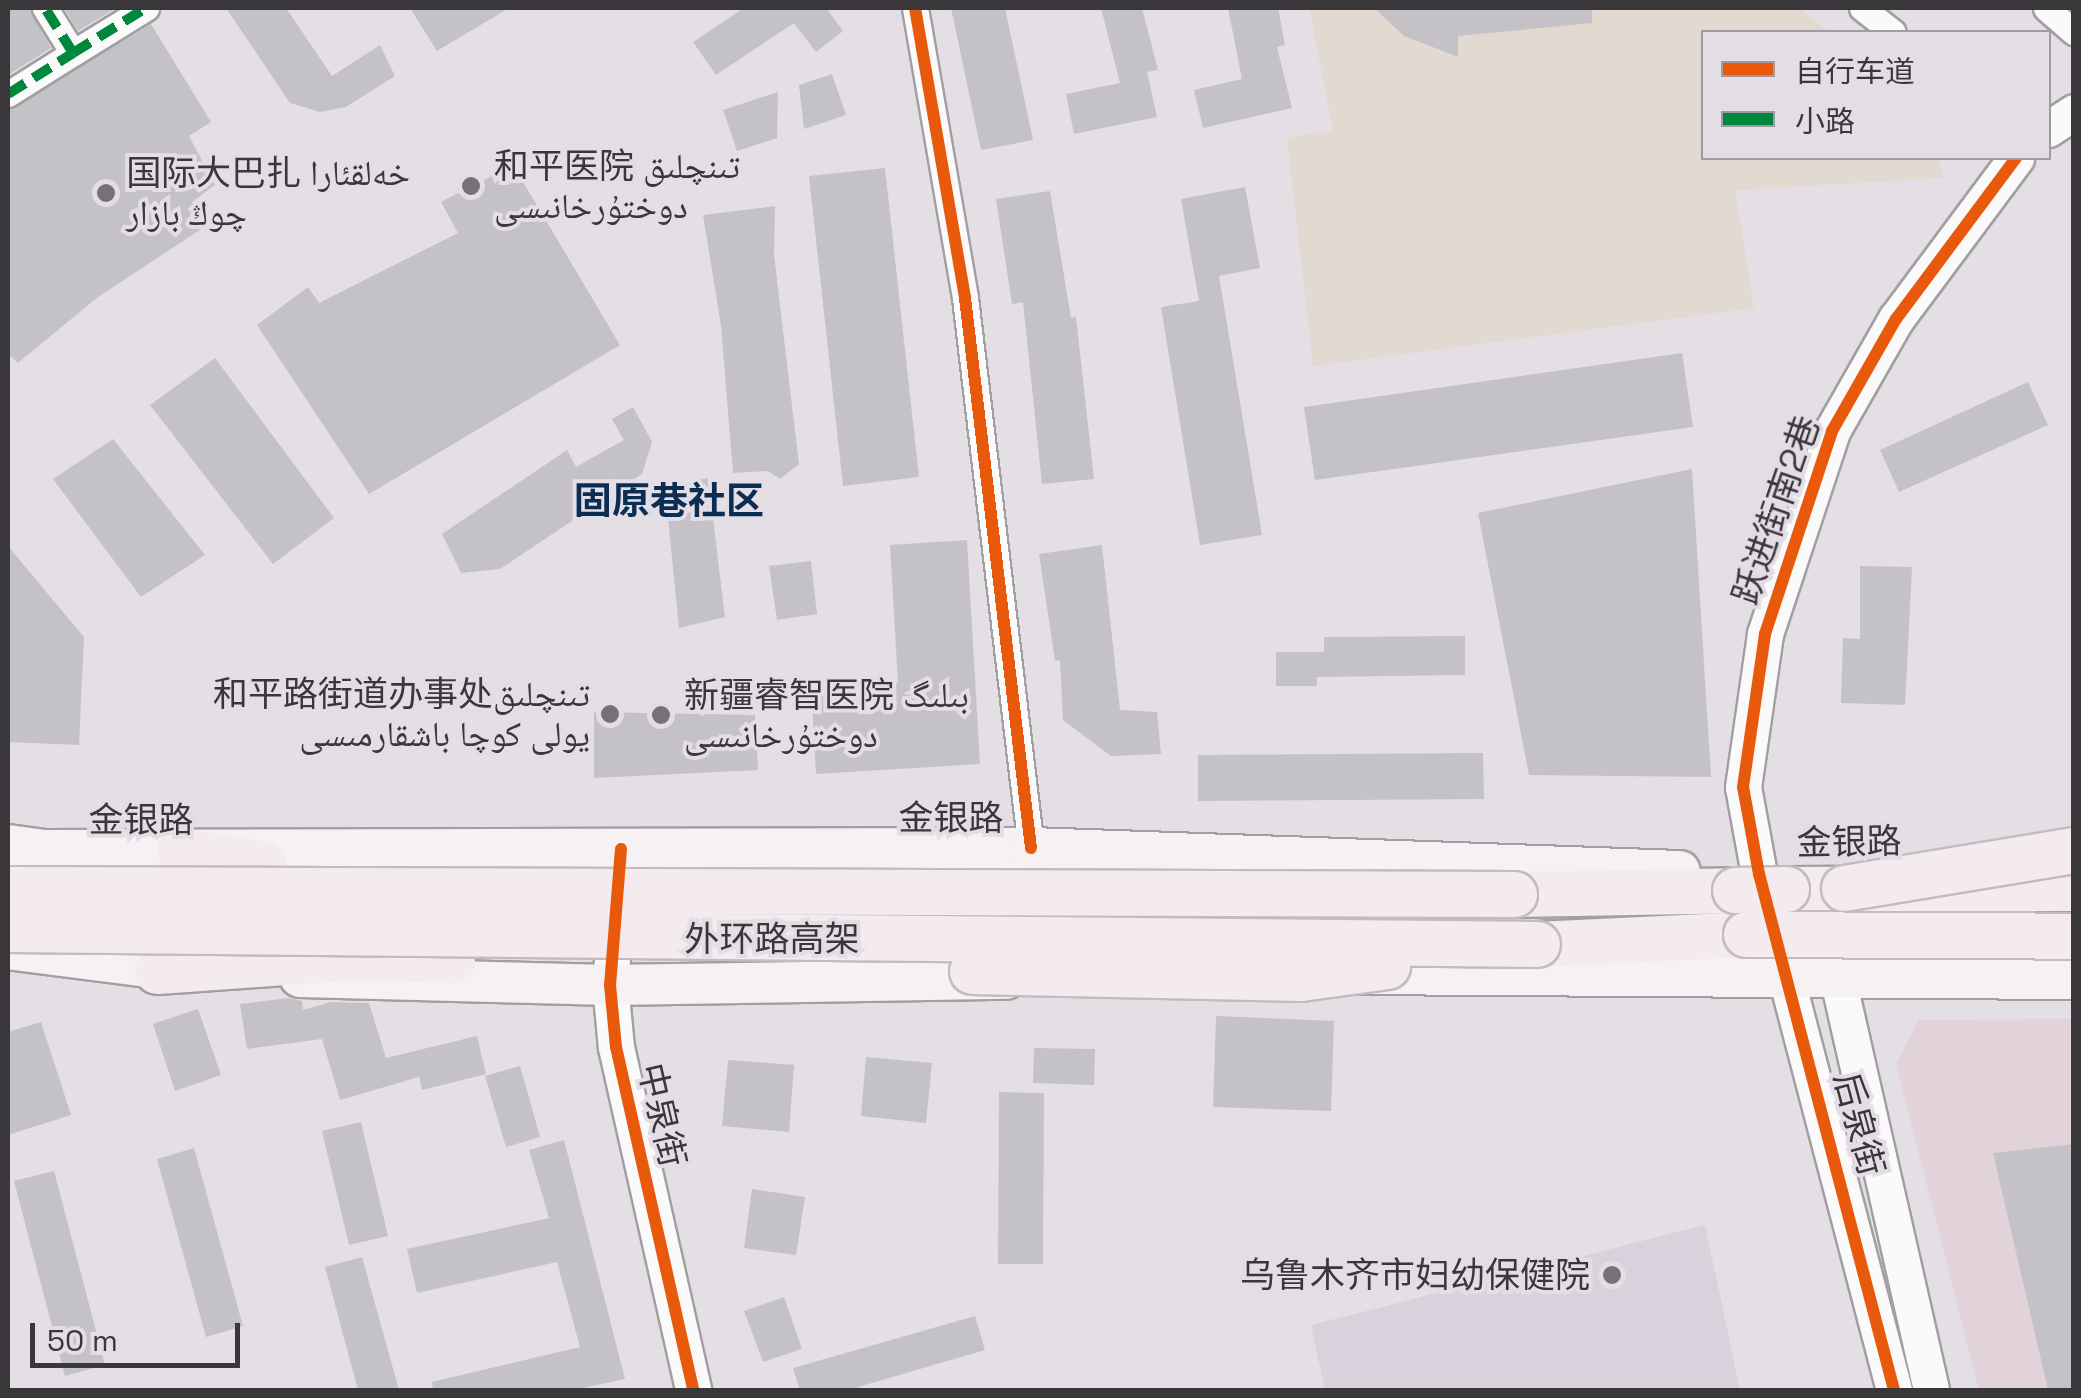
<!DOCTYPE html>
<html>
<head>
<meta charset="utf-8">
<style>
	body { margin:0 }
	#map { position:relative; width:2081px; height:1398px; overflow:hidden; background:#e3dfe4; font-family:"Space Grotesk","Noto Naskh Arabic","Noto Sans SC",sans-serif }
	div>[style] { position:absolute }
	.commercial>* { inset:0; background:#e2d3db }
	.built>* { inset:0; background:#d9d1db }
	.education>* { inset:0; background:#e2d9d1 }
	.building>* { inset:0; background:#c5c2c7 }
	.roads { filter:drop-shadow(2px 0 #a29fa2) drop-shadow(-2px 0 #a29fa2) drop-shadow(0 2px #a29fa2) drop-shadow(0 -2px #a29fa2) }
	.street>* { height:25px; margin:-12.5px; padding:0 12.5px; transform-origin:12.5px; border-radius:12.5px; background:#fbfafb }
	.secondary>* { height:35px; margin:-17.5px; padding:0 17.5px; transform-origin:17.5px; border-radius:17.5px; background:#fbfafb }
	.primary>* { height:40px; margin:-20px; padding:0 20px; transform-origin:20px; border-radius:20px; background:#f6f1f2 }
	.highway>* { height:45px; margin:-22.5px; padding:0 22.5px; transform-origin:22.5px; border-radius:22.5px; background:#f3ebed }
	.bridges { filter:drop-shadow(2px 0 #c4babf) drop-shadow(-2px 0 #c4babf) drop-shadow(0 2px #c4babf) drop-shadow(0 -2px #c4babf) }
	.highway-bridge>* { height:45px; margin:-22.5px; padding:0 22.5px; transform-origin:22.5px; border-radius:22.5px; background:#f3ebed }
	.quiet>* { height:10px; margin-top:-5px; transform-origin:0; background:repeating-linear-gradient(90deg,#00873e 0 20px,transparent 0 30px) }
	.cycleway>* { height:12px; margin:-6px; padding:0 6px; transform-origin:6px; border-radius:6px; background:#e8590c }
	.dots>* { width:28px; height:28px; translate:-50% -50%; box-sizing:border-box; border:5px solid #e4dde6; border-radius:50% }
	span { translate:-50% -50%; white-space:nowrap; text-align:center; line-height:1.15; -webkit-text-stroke:8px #e4dde6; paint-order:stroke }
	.poi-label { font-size:35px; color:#3a373b }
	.left { translate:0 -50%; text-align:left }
	.right { translate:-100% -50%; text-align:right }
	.street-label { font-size:35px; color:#3a373b }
	.neighbourhood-label { font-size:38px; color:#0a2d54; font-weight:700 }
	.frame { position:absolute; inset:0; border:10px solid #3a373b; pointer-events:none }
	.legend { position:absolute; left:1701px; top:30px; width:350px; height:130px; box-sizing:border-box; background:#e4dde6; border:2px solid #a09ba2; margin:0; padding:12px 18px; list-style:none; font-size:30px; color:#3a373b }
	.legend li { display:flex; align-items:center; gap:20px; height:50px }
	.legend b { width:50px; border:2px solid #a09ba2 }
	.scale { position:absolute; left:30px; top:1323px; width:210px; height:45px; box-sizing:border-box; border:5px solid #3a373b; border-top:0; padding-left:12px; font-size:30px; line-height:35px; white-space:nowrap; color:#3a373b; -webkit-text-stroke:8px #e4dde6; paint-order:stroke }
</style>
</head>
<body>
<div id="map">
	<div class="commercial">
		<i style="clip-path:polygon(2073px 1019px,2073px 1390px,1979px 1390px,1896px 1064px,1919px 1020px)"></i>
	</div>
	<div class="built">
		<i style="clip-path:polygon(1705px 1225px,1740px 1390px,1325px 1390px,1311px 1325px)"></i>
	</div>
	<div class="education">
		<i style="clip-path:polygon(1309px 8px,1799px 8px,1829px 32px,1704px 32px,1704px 158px,1938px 158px,1944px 178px,1735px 190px,1754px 308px,1313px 366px,1287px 138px,1333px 130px)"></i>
	</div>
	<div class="building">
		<i style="clip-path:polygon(8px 8px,29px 8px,51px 48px,8px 75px)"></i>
		<i style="clip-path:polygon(64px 8px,116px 8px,78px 31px)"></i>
		<i style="clip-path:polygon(226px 8px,286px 8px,332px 76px,380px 45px,395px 76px,346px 107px,320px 112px,290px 103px)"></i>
		<i style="clip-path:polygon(410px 8px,509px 8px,437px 51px)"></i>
		<i style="clip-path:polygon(744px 8px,826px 8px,843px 31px,816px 52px,794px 23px,716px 75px,693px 42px)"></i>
		<i style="clip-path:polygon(951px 8px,1005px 8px,1033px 140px,981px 150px)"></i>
		<i style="clip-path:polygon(1101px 8px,1142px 8px,1158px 70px,1147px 72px,1157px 117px,1074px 134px,1066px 94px,1120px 83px)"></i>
		<i style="clip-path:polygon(1228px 8px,1278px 8px,1285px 45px,1277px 47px,1292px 108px,1203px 128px,1194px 90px,1242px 79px)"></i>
		<i style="clip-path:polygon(1374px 8px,1592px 8px,1592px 23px,1458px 36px,1458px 57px,1404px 36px)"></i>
		<i style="clip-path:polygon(151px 24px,211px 122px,189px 136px,215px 185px,192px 202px,206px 226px,98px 297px,18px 363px,8px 354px,8px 110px)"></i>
		<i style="clip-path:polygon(832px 74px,846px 115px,804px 129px,799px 85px)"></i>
		<i style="clip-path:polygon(778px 92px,777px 138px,737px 151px,723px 110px)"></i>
		<i style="clip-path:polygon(513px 165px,620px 345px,369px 494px,257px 325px,308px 287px,319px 303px,458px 233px,441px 202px)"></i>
		<i style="clip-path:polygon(885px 168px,919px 477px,843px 486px,809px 176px)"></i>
		<i style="clip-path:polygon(1245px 187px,1260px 268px,1219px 276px,1262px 535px,1200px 545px,1161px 307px,1199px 301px,1181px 199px)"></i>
		<i style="clip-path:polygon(1050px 191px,1071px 318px,1076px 317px,1094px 479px,1042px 484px,1023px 302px,1012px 304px,996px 199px)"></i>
		<i style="clip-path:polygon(775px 206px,774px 255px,799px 464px,780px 479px,768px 471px,733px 473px,721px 325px,703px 215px)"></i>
		<i style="clip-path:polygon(1682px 353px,1693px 427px,1315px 480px,1304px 407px)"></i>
		<i style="clip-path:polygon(215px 358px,334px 518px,273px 564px,150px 405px)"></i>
		<i style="clip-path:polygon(2028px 382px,2048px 425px,1899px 492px,1880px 450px)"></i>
		<i style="clip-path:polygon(633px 407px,652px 442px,642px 474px,500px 569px,461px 573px,442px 534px,567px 450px,576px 467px,624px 440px,612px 419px)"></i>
		<i style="clip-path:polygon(113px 439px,205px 555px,141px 597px,53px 479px)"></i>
		<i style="clip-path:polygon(1692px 469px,1711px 777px,1529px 775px,1478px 513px)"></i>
		<i style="clip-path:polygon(708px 478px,725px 617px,679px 628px,665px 488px)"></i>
		<i style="clip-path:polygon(967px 540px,980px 764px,816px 774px,811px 688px,898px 683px,890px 545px)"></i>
		<i style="clip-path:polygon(1102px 545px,1120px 710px,1157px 712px,1161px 754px,1111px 756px,1063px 720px,1060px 660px,1055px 661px,1039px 554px)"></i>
		<i style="clip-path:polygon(8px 546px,84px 637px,79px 745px,8px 742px)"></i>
		<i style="clip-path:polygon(811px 561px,817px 614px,777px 620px,769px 566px)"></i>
		<i style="clip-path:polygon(1860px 566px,1912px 567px,1905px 705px,1841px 703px,1843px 638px,1860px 639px)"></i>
		<i style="clip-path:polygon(1465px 636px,1465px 675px,1317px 677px,1317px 686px,1276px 686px,1276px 652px,1324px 652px,1324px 637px)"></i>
		<i style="clip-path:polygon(594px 712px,755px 715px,758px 770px,594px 778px)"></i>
		<i style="clip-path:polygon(1483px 753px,1484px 799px,1198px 801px,1198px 755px)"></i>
		<i style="clip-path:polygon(289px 998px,302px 1001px,303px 1010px,331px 1002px,369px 1003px,386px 1058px,477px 1036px,486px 1074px,422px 1090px,419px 1077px,340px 1100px,322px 1039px,247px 1049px,240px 1004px)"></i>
		<i style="clip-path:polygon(198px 1009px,221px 1075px,175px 1091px,153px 1024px)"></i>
		<i style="clip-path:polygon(1216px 1016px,1334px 1021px,1331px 1111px,1213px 1107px)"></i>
		<i style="clip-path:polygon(41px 1022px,71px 1115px,8px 1135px,8px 1032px)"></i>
		<i style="clip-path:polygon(1034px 1048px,1095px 1049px,1094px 1085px,1033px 1083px)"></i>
		<i style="clip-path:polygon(866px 1057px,932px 1063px,926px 1123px,861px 1116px)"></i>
		<i style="clip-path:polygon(728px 1060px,794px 1065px,789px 1132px,722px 1126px)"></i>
		<i style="clip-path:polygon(520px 1066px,540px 1137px,506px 1147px,485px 1076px)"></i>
		<i style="clip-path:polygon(999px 1092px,1044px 1093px,1043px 1264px,998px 1264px)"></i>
		<i style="clip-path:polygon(361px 1122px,388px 1236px,349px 1245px,322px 1131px)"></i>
		<i style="clip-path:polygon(564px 1140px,625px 1379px,573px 1390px,433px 1390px,432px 1382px,580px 1347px,557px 1262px,417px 1293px,407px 1249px,549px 1218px,529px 1150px)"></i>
		<i style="clip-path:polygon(2074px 1144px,2074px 1390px,2048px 1390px,1993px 1153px)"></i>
		<i style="clip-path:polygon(194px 1148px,243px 1326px,206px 1337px,157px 1159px)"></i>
		<i style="clip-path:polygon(54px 1171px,105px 1365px,65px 1376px,14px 1181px)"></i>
		<i style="clip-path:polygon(752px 1189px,805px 1197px,796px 1255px,744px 1248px)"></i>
		<i style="clip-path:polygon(362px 1257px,399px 1390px,358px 1390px,325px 1267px)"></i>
		<i style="clip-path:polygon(784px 1297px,802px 1349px,763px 1362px,744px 1311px)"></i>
		<i style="clip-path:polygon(975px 1316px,985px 1350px,848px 1390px,800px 1390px,793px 1368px)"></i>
	</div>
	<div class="roads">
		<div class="street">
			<i style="left:915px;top:8px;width:294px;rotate:80.2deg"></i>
			<i style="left:965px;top:298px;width:554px;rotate:83.16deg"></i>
			<i style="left:1862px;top:8px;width:39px;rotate:38deg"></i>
			<i style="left:2046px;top:8px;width:37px;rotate:41deg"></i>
			<i style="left:73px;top:53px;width:86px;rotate:-31.7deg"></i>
			<i style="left:8px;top:94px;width:77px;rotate:-32.2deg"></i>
			<i style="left:73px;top:53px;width:53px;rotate:-121.9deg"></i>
		</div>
		<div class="secondary">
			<i style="left:2048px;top:129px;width:31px;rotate:-33deg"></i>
			<i style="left:616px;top:910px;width:75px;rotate:94.6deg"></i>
			<i style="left:610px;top:985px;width:62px;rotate:84.5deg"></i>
			<i style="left:616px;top:1047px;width:352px;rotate:77.3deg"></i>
			<i style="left:1821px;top:958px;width:28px;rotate:52deg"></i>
			<i style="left:1838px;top:980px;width:420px;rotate:77.2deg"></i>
			<i style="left:1894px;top:1390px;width:533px;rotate:-104.66deg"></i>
			<i style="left:1759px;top:874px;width:88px;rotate:-100.4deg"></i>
			<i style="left:1743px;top:787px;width:155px;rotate:-81.8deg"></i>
			<i style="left:1765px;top:634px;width:214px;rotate:-71.7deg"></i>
			<i style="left:1832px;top:431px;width:129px;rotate:-60.3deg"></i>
			<i style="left:1896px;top:319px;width:201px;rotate:-53.3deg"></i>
		</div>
		<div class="primary">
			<i style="left:8px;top:845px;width:35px;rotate:8deg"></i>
			<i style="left:43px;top:850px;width:988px;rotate:-0.12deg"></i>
			<i style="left:1031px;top:848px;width:649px;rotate:2.03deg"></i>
			<i style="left:8px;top:949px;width:180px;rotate:7.3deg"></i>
			<i style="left:1354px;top:974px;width:720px;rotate:0.4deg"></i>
			<i style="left:300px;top:977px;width:310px;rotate:1.5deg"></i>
			<i style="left:610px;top:985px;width:396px;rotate:-0.9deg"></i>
		</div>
		<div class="highway">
			<i style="left:179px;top:850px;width:85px;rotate:9.5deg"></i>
			<i style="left:1786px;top:889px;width:288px;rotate:-0.2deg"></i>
			<i style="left:1514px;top:894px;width:221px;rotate:-1deg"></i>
			<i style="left:1537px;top:944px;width:209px;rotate:-2.7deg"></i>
			<i style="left:157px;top:971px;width:202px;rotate:-4deg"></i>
			<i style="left:359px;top:957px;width:93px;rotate:1.8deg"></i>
		</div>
	</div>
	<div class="bridges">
		<div class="highway-bridge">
			<i style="left:1844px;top:888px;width:233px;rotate:-9.4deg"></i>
			<i style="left:8px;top:889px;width:1506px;rotate:0.19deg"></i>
			<i style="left:1735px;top:890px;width:51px;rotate:-1.1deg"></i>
			<i style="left:8px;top:929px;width:1529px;rotate:0.56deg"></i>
			<i style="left:1746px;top:934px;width:328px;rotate:0.3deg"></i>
			<i style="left:972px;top:971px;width:329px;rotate:1.2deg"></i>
			<i style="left:1301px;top:978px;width:87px;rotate:-7.9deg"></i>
		</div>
	</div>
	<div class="quiet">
		<i style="left:73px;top:53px;width:86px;rotate:-31.7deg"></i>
		<i style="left:8px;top:94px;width:77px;rotate:-32.2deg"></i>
		<i style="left:73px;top:53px;width:53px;rotate:-121.9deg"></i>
	</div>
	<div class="cycleway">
		<i style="left:915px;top:8px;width:294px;rotate:80.2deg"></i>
		<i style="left:965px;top:298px;width:554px;rotate:83.16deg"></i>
		<i style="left:621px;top:849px;width:136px;rotate:94.6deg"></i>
		<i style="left:610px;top:985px;width:62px;rotate:84.5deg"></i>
		<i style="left:616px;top:1047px;width:352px;rotate:77.3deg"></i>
		<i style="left:1894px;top:1390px;width:533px;rotate:-104.66deg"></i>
		<i style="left:1759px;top:874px;width:88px;rotate:-100.4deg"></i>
		<i style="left:1743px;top:787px;width:155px;rotate:-81.8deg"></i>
		<i style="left:1765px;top:634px;width:214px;rotate:-71.7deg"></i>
		<i style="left:1832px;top:431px;width:129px;rotate:-60.3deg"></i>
		<i style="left:1896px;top:319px;width:201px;rotate:-53.3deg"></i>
	</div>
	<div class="dots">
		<i style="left:471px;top:186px;background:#757276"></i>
		<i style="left:106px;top:193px;background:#757276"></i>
		<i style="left:610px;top:714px;background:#757276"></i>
		<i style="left:661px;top:715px;background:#757276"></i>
		<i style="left:1612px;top:1275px;background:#757276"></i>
	</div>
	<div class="poi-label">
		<span class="left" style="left:494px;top:186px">和平医院 تىنچلىق<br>دوختۇرخانىسى</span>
		<span class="left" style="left:126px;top:193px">国际大巴扎 خەلقئارا<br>چوڭ بازار</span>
		<span class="right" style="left:590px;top:714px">和平路街道办事处تىنچلىق<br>يولى كوچا باشقارمىسى</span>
		<span class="left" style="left:684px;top:715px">新疆睿智医院 بىلىگ<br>دوختۇرخانىسى</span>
		<span class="right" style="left:1590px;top:1275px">乌鲁木齐市妇幼保健院</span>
	</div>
	<div class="street-label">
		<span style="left:1776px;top:510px;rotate:-71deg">跃进街南2巷</span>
		<span style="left:951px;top:818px">金银路</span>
		<span style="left:141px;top:820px">金银路</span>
		<span style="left:1849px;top:842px;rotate:-1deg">金银路</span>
		<span style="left:772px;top:939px">外环路高架</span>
		<span style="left:662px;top:1115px;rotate:77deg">中泉街</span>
		<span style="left:1859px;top:1124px;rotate:75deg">后泉街</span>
	</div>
	<div class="neighbourhood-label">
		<span style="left:669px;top:502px">固原巷社区</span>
	</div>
	<div class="frame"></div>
	<ul class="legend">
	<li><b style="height:12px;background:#e8590c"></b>自行车道</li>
	<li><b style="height:12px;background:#00873e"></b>小路</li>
	</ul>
	<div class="scale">50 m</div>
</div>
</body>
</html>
